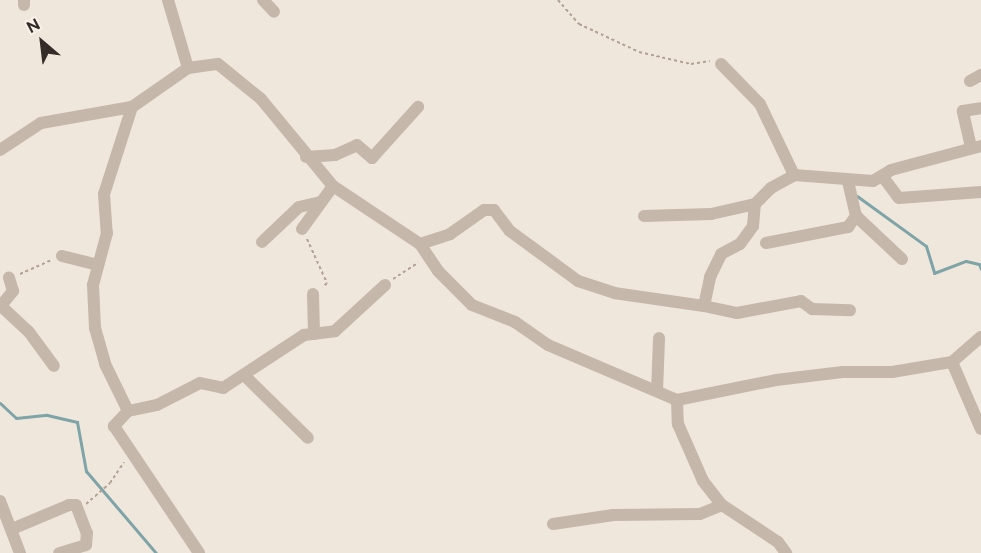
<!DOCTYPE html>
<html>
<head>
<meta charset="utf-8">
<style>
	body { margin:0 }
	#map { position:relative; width:981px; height:553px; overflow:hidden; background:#efe7dc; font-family:Raleway,sans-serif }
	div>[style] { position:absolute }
	.stream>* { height:3px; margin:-1.5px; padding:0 1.5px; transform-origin:1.5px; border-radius:1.5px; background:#7ea4a8 }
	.path>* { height:2px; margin-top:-1px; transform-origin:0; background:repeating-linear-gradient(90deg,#b1a293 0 3px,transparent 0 6px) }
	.minor>* { height:12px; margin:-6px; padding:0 6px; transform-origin:6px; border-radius:6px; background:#c5b7a9 }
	span { translate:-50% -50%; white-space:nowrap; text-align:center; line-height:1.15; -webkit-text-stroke:4.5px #f7f1e7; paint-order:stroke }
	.north { position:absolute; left:12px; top:12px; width:60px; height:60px; -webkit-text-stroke:4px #f7f1e7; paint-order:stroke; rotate:332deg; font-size:16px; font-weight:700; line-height:24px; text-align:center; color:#332c28 }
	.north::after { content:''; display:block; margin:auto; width:21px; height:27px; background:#332c28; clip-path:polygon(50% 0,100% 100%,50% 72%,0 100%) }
</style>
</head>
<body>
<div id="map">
	<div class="stream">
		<i style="left:857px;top:196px;width:85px;rotate:35.9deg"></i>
		<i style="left:926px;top:246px;width:28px;rotate:73deg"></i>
		<i style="left:934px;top:273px;width:34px;rotate:-21deg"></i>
		<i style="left:966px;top:261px;width:13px;rotate:13deg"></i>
		<i style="left:979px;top:264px;width:5px;rotate:68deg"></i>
		<i style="left:0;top:403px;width:22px;rotate:43deg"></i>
		<i style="left:16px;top:418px;width:31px;rotate:-6deg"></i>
		<i style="left:47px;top:415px;width:31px;rotate:13deg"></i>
		<i style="left:77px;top:422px;width:50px;rotate:79.6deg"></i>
		<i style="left:86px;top:471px;width:108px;rotate:49.5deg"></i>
	</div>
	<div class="path">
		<i style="left:558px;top:0;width:32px;rotate:49deg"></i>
		<i style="left:579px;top:24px;width:66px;rotate:25deg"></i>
		<i style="left:639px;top:52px;width:53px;rotate:13deg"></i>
		<i style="left:691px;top:64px;width:19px;rotate:-9deg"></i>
		<i style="left:307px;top:239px;width:48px;rotate:65.6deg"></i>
		<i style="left:327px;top:283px;width:6px;rotate:135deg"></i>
		<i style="left:20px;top:274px;width:36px;rotate:-24deg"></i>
		<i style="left:393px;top:279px;width:30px;rotate:-33deg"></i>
		<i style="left:86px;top:504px;width:32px;rotate:-41deg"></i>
		<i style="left:110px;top:483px;width:25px;rotate:-56deg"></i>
	</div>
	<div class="minor">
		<i style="left:168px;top:0;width:71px;rotate:73.6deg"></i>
		<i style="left:263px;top:0;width:16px;rotate:47deg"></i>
		<i style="left:24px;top:5px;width:5px;rotate:-90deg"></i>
		<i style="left:721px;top:64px;width:56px;rotate:45.7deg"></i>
		<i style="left:760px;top:104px;width:79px;rotate:64.4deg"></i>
		<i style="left:970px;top:81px;width:13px;rotate:-29deg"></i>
		<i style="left:132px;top:107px;width:91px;rotate:107.8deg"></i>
		<i style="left:104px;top:194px;width:39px;rotate:86deg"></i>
		<i style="left:107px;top:233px;width:54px;rotate:105.1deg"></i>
		<i style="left:93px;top:285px;width:43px;rotate:87.3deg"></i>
		<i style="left:95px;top:328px;width:37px;rotate:74deg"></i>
		<i style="left:105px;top:364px;width:52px;rotate:63.9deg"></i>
		<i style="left:128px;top:411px;width:21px;rotate:133deg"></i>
		<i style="left:114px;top:426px;width:153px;rotate:56.2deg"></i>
		<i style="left:971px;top:147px;width:37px;rotate:-103deg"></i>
		<i style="left:963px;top:111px;width:18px;rotate:-9deg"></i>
		<i style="left:0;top:150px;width:49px;rotate:-33.4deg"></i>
		<i style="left:41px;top:123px;width:92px;rotate:-10deg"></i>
		<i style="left:132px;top:107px;width:68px;rotate:-34.9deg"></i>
		<i style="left:188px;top:68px;width:30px;rotate:-8deg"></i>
		<i style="left:218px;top:64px;width:55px;rotate:39.1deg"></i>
		<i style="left:261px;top:99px;width:113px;rotate:50.4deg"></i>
		<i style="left:333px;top:186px;width:105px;rotate:33.7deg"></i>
		<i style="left:420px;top:244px;width:32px;rotate:56deg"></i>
		<i style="left:438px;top:271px;width:48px;rotate:45deg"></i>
		<i style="left:472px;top:305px;width:46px;rotate:21.6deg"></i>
		<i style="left:515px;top:322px;width:40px;rotate:34.9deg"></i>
		<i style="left:548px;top:345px;width:140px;rotate:23.1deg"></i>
		<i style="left:677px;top:400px;width:101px;rotate:-11.4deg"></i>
		<i style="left:776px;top:380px;width:67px;rotate:-6.8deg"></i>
		<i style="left:843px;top:372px;width:49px"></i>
		<i style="left:892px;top:372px;width:61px;rotate:-9.5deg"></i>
		<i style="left:952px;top:362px;width:73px;rotate:66.6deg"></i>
		<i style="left:306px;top:157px;width:29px;rotate:-4deg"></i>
		<i style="left:335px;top:155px;width:24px;rotate:-24deg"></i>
		<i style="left:357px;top:145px;width:20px;rotate:41deg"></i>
		<i style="left:372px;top:158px;width:69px;rotate:-48deg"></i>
		<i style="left:883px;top:177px;width:26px;rotate:53deg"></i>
		<i style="left:899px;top:198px;width:82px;rotate:-4.2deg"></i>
		<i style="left:644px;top:216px;width:67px;rotate:-1.7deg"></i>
		<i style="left:711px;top:214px;width:45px;rotate:-12.8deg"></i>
		<i style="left:856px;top:216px;width:63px;rotate:43.1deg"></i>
		<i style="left:302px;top:229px;width:53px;rotate:-54.2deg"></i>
		<i style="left:262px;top:242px;width:51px;rotate:-43.4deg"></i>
		<i style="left:299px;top:207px;width:23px;rotate:-13deg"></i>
		<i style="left:766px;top:243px;width:84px;rotate:-11deg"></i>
		<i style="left:848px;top:227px;width:14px;rotate:-54deg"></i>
		<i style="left:856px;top:216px;width:37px;rotate:-103deg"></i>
		<i style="left:420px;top:244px;width:32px;rotate:-18deg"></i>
		<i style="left:450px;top:234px;width:42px;rotate:-35.2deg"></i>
		<i style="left:484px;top:210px;width:10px"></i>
		<i style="left:494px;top:210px;width:26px;rotate:53deg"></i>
		<i style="left:510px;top:231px;width:84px;rotate:36.3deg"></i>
		<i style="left:578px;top:281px;width:38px;rotate:18deg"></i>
		<i style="left:614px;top:293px;width:91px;rotate:8.2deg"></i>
		<i style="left:704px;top:306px;width:30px;rotate:-78deg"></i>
		<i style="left:710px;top:277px;width:25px;rotate:-64deg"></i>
		<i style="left:721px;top:254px;width:21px;rotate:-28deg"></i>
		<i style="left:740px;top:244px;width:22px;rotate:-54deg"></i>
		<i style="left:753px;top:226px;width:22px;rotate:-85deg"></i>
		<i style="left:755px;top:204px;width:23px;rotate:-45deg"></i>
		<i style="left:771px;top:188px;width:26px;rotate:-29deg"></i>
		<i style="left:794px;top:175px;width:79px;rotate:4.3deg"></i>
		<i style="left:873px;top:181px;width:21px;rotate:-31deg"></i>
		<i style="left:891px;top:170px;width:93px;rotate:-14.9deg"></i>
		<i style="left:62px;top:256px;width:37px;rotate:14deg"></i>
		<i style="left:313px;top:294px;width:40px;rotate:88.6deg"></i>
		<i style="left:704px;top:306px;width:34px;rotate:12deg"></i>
		<i style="left:737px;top:313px;width:65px;rotate:-10.6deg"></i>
		<i style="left:801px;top:301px;width:14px;rotate:36deg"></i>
		<i style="left:812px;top:309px;width:38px;rotate:2deg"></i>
		<i style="left:0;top:307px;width:21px;rotate:-51deg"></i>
		<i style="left:13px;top:291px;width:14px;rotate:-107deg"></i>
		<i style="left:2px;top:307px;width:37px;rotate:43deg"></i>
		<i style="left:29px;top:332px;width:42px;rotate:53.7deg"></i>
		<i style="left:952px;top:362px;width:38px;rotate:-41deg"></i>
		<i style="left:245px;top:376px;width:88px;rotate:44.5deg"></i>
		<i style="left:657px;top:391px;width:53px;rotate:-87.8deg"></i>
		<i style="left:677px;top:400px;width:24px;rotate:88deg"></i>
		<i style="left:678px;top:424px;width:62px;rotate:66.3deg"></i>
		<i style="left:703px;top:481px;width:31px;rotate:52deg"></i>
		<i style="left:722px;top:505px;width:67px;rotate:33.5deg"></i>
		<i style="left:778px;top:542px;width:14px;rotate:54deg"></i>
		<i style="left:128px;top:411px;width:30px;rotate:-12deg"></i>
		<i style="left:157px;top:405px;width:48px;rotate:-27.1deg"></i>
		<i style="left:200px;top:383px;width:24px;rotate:12deg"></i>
		<i style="left:223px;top:388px;width:97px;rotate:-33.2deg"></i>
		<i style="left:304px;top:335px;width:31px;rotate:-7deg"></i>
		<i style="left:335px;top:331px;width:68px;rotate:-42.6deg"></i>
		<i style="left:0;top:501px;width:56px;rotate:69deg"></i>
		<i style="left:553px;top:524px;width:61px;rotate:-8.5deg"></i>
		<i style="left:613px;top:515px;width:87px;rotate:-0.7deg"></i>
		<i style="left:700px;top:514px;width:24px;rotate:-22deg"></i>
		<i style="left:12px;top:529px;width:62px;rotate:-22.8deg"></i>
		<i style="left:69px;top:505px;width:7px"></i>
		<i style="left:76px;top:505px;width:30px;rotate:69deg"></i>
		<i style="left:87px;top:533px;width:12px;rotate:95deg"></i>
		<i style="left:86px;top:545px;width:28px;rotate:163deg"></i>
	</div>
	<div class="north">N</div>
</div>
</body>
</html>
